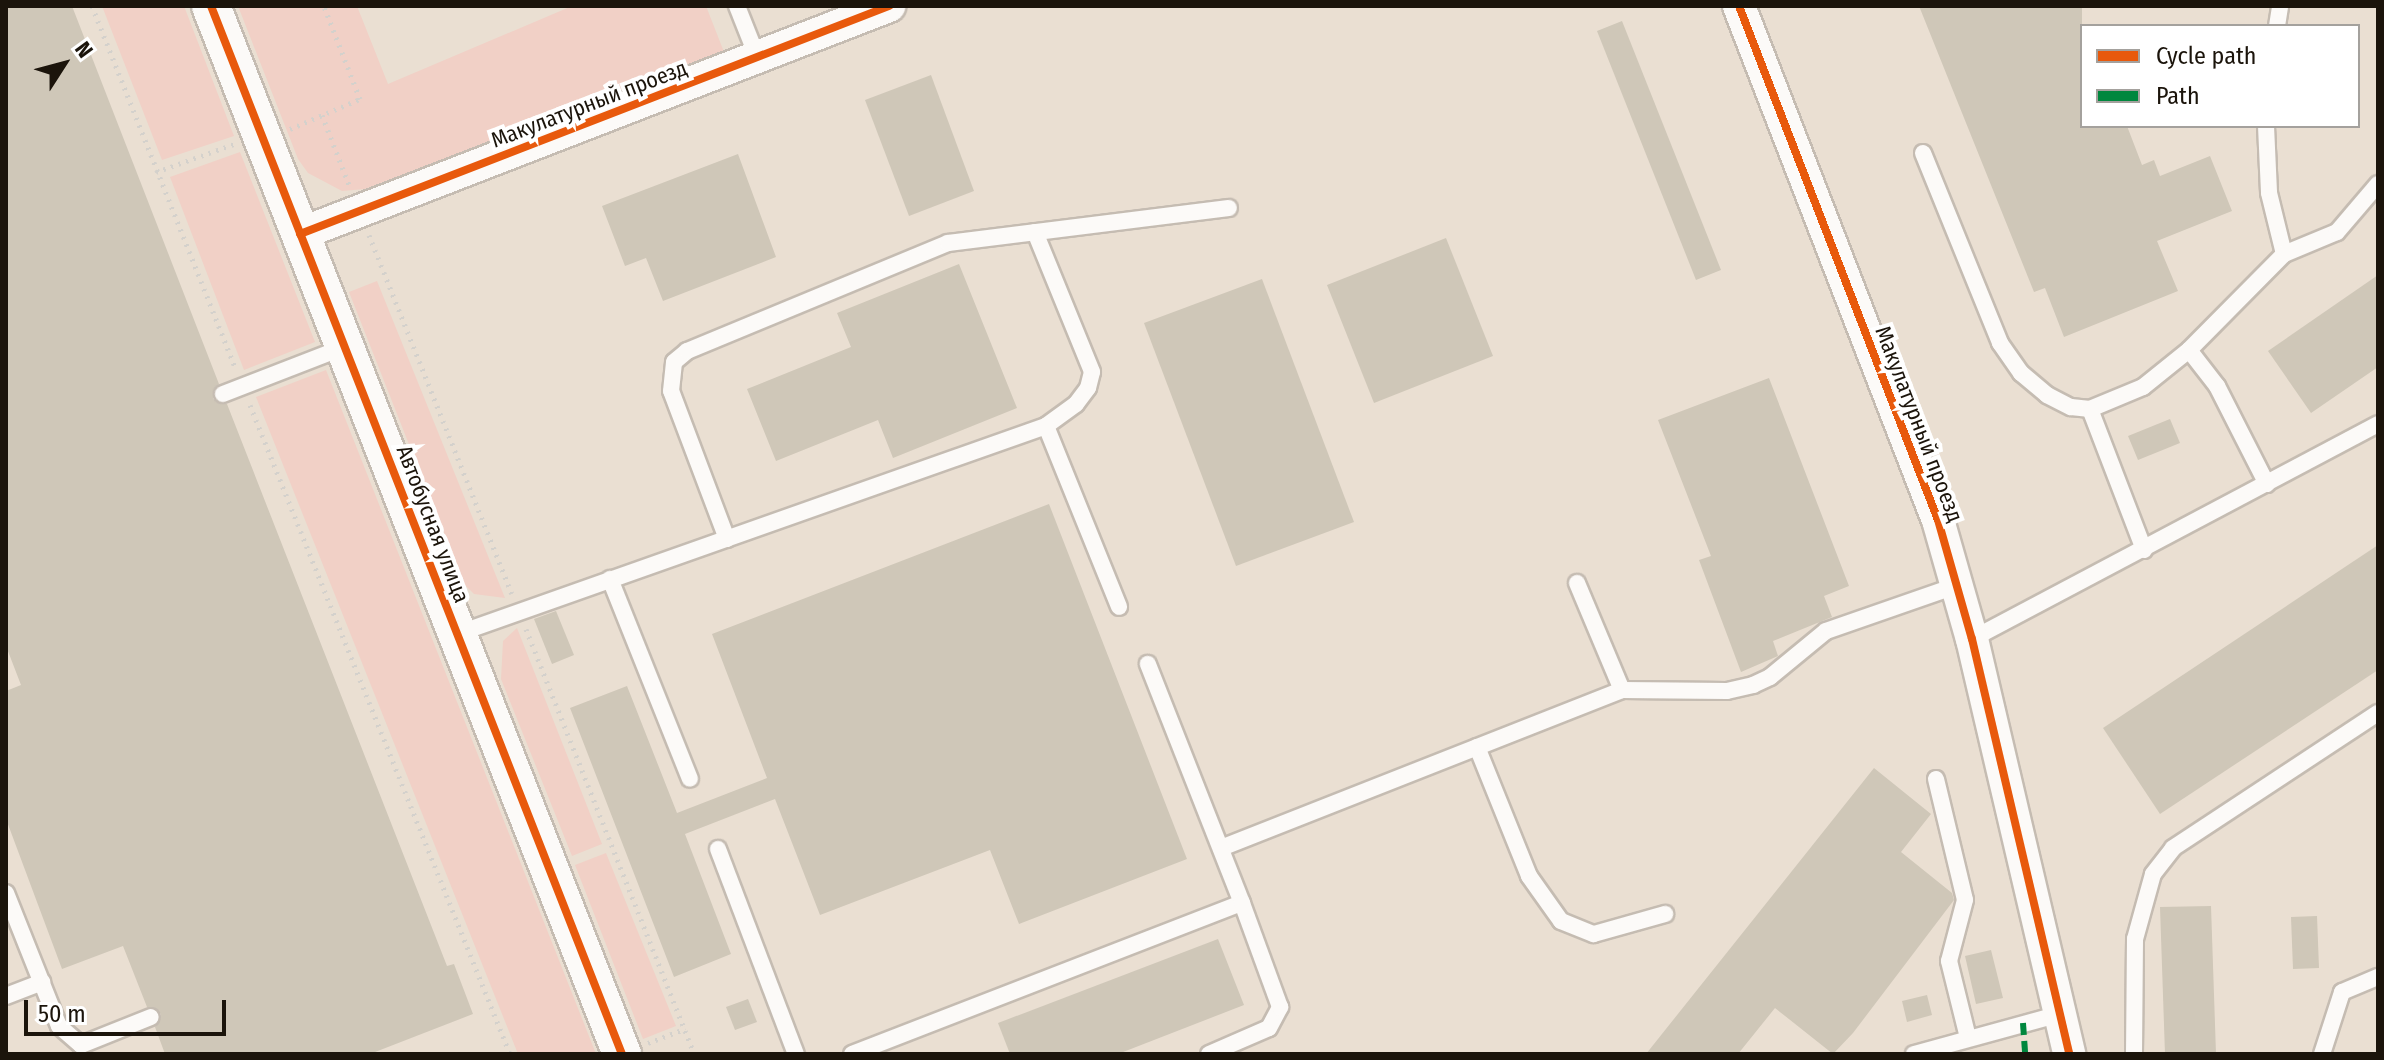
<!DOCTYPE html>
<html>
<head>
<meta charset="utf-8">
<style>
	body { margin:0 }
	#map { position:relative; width:2384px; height:1060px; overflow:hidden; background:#eadfd2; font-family:"Fira Sans Condensed",sans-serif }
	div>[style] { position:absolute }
	.green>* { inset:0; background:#f1d0c6 }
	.building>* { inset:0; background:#cfc7b8 }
	.path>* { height:5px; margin-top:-2.5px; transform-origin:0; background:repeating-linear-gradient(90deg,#d4d1cc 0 2px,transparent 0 8px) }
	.roads { filter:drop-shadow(2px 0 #c5bcb2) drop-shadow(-2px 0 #c5bcb2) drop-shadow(0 2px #c5bcb2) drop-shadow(0 -2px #c5bcb2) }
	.service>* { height:16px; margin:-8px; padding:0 8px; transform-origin:8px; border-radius:8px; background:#fcfaf8 }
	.minor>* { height:32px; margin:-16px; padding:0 16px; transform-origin:16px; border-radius:16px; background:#fcfaf8 }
	.tertiary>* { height:38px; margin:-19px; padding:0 19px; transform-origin:19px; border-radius:19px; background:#fcfaf8 }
	.quiet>* { height:6px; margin-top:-3px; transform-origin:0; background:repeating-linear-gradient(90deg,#00873e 0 12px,transparent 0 18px) }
	.cycleway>* { height:8px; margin:-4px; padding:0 4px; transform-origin:4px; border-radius:4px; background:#e8590c }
	span { translate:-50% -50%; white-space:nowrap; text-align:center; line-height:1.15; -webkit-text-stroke:8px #fff; paint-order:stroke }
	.street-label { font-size:22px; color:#1b140b }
	.frame { position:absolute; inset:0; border:8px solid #1b140b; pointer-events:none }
	.legend { position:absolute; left:2080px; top:24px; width:280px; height:104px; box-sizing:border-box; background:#fff; border:2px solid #a4a19d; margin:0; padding:10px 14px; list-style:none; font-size:24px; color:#1b140b }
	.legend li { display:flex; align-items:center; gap:16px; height:40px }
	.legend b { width:40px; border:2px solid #a4a19d }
	.north { position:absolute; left:24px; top:24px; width:80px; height:80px; -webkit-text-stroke:6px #fff; paint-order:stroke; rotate:54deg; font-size:22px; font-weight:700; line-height:32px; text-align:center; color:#1b140b }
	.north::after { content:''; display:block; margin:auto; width:28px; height:36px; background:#1b140b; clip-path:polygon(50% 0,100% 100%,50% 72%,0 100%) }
	.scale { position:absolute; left:24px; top:1000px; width:202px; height:36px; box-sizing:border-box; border:4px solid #1b140b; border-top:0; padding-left:10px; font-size:24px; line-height:28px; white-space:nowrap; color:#1b140b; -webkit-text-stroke:6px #fff; paint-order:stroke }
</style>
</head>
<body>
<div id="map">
	<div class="green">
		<i style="clip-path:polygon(102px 6px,184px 6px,234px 136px,162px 160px)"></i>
		<i style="clip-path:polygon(238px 6px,357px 6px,388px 84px,572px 6px,706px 6px,724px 52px,365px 189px,342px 191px,308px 173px,298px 159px)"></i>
		<i style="clip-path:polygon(240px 152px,315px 342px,244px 370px,170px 177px)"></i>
		<i style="clip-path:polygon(377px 281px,505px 598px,474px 594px,464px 584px,349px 292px)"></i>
		<i style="clip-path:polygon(326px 370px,596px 1054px,518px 1054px,256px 397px)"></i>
		<i style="clip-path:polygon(517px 628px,602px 844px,572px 856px,501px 679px,503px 641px)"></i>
		<i style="clip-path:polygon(606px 853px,676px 1026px,643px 1039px,575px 865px)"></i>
	</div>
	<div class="building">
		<i style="clip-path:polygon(6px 6px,72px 6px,219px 384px,213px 399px,227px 404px,447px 966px,454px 964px,473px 1014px,370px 1054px,165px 1054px,155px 1027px,161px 1014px,147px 1007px,123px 946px,62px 969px,6px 819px,6px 691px,21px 685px,6px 646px)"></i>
		<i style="clip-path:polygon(1919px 6px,2082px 6px,2082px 126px,2127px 126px,2142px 165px,2154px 160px,2160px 176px,2210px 156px,2232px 211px,2157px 241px,2178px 291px,2064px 337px,2045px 288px,2034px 292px)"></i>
		<i style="clip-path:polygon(1622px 21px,1721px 270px,1696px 280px,1597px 31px)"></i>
		<i style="clip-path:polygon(931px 75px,974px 191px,909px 216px,865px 100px)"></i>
		<i style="clip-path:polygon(738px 154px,776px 257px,663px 301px,646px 258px,625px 266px,602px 206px)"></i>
		<i style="clip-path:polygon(1446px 238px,1493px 356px,1374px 403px,1327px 285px)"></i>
		<i style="clip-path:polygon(959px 264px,1017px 408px,893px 458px,878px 420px,776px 461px,747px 389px,851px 347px,837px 313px)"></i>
		<i style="clip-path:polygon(2378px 275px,2378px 367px,2311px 413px,2268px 351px)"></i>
		<i style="clip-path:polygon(1262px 279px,1354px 522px,1236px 566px,1144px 323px)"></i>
		<i style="clip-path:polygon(1769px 378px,1849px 586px,1824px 596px,1832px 617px,1773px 641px,1778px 656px,1741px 672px,1699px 560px,1711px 556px,1658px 420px)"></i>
		<i style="clip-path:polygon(2170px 419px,2180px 443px,2138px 460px,2128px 436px)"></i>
		<i style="clip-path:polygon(1049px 504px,1187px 859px,1019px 924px,990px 850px,820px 915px,775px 799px,685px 834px,731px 954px,674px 977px,570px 708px,627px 686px,677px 813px,767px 778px,712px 634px)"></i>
		<i style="clip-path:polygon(2378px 545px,2378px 670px,2160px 814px,2103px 728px)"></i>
		<i style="clip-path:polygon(556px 611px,574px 655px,552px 664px,534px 619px)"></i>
		<i style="clip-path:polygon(1874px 768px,1931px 814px,1901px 852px,1952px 893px,1954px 900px,1853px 1033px,1833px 1054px,1775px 1008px,1738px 1054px,1646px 1054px)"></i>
		<i style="clip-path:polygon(2211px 906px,2216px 1054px,2165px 1054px,2160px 907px)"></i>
		<i style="clip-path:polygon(2317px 916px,2319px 968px,2293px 969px,2291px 917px)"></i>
		<i style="clip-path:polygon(1218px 939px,1244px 1005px,1118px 1054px,1010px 1054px,998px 1023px)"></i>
		<i style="clip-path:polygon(1991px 950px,2003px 998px,1976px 1004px,1965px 956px)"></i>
		<i style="clip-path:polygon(1927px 995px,1932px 1015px,1907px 1022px,1902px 1001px)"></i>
		<i style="clip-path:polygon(748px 999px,757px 1022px,735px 1030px,726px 1007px)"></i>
	</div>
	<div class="path">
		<i style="left:92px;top:6px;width:391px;rotate:68.4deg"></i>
		<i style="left:322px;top:115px;width:75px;rotate:68.9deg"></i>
		<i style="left:290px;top:129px;width:76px;rotate:-23.2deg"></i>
		<i style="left:360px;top:99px;width:100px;rotate:-111.2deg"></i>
		<i style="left:156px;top:172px;width:83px;rotate:-19.7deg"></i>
		<i style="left:369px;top:235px;width:386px;rotate:68.3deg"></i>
		<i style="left:250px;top:405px;width:699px;rotate:68.17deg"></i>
		<i style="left:526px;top:629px;width:457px;rotate:68.4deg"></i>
		<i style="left:648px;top:1043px;width:40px;rotate:-21deg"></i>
	</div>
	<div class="roads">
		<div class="service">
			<i style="left:737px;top:6px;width:57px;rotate:68.4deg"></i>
			<i style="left:2277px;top:26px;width:20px;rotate:-81deg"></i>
			<i style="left:2266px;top:126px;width:67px;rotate:87.4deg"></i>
			<i style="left:2269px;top:193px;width:63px;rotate:76.2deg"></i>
			<i style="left:1923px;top:153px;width:205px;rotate:67.9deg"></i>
			<i style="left:2000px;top:343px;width:37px;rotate:55deg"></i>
			<i style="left:2021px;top:373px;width:34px;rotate:40deg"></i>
			<i style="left:2047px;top:395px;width:27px;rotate:27deg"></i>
			<i style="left:2071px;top:407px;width:19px;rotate:6deg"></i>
			<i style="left:2090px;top:409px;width:57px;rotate:-22.5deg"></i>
			<i style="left:2143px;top:387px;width:59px;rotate:-38.8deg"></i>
			<i style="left:2189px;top:350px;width:135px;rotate:-45.3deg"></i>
			<i style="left:2284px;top:254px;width:57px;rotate:-22.5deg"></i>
			<i style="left:2337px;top:232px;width:63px;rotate:-49.5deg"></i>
			<i style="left:1035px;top:232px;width:151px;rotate:67.8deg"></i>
			<i style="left:1092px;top:372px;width:16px;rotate:104deg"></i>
			<i style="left:1088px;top:388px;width:20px;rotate:127deg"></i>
			<i style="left:1076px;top:404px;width:37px;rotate:144deg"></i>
			<i style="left:2189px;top:350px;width:46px;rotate:52.1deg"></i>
			<i style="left:2217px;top:386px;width:110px;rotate:63deg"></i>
			<i style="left:223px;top:394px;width:130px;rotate:-21.2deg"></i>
			<i style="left:2090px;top:409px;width:151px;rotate:69deg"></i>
			<i style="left:727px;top:539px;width:158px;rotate:-110.7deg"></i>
			<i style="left:671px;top:391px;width:29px;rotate:-84deg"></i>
			<i style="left:674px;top:362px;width:17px;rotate:-40deg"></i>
			<i style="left:687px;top:351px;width:282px;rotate:-22.5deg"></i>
			<i style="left:948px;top:243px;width:283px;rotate:-7.1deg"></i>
			<i style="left:610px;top:579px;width:215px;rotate:68.2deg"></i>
			<i style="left:1577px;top:583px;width:116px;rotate:67.2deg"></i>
			<i style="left:457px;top:634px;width:625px;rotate:-19.45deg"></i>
			<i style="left:1046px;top:426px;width:195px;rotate:68deg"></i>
			<i style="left:1972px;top:639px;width:459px;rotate:-27.9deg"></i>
			<i style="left:1477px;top:747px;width:139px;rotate:68deg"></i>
			<i style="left:1529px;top:876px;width:55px;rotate:54.6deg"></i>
			<i style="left:1561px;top:921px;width:35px;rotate:22deg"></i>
			<i style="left:1594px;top:934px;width:74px;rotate:-15.7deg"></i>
			<i style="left:1936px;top:779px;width:124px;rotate:76.5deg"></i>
			<i style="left:1965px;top:900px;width:63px;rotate:104.7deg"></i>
			<i style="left:1949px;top:961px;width:79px;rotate:76.1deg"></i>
			<i style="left:1221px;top:848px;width:431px;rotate:-21.5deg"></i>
			<i style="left:1622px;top:690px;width:105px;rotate:0.5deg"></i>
			<i style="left:1727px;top:691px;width:27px;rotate:-13deg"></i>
			<i style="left:1753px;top:685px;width:19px;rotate:-25deg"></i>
			<i style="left:1770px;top:677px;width:72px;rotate:-39.4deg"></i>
			<i style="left:1826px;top:631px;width:140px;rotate:-19.2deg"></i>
			<i style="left:718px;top:849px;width:219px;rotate:69.2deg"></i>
			<i style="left:6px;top:893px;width:143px;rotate:68.3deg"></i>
			<i style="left:59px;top:1026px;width:29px;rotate:41deg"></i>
			<i style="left:81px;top:1045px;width:75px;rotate:-21.8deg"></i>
			<i style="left:6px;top:996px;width:39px;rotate:-21deg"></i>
			<i style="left:852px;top:1054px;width:418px;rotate:-21.2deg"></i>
			<i style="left:1242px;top:903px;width:257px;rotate:-111.5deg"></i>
			<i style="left:1209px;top:1054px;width:65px;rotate:-23.4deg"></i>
			<i style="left:1269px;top:1028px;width:24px;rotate:-62deg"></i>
			<i style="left:1280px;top:1007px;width:111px;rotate:-110.1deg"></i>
			<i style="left:1914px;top:1054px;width:151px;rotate:-15.3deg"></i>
			<i style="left:2134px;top:1054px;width:115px;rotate:-89.5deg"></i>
			<i style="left:2135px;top:939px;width:67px;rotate:-74.5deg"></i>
			<i style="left:2153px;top:874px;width:33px;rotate:-52deg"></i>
			<i style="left:2173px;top:848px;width:245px;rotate:-33.4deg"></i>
			<i style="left:2322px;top:1054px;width:65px;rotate:-72.1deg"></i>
			<i style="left:2342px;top:992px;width:39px;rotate:-23deg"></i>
		</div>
		<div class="minor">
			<i style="left:1739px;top:6px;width:551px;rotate:68.84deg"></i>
			<i style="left:1938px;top:520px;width:124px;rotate:74.1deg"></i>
			<i style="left:1972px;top:639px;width:426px;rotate:76.8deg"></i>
			<i style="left:300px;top:234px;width:632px;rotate:-21.16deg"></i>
		</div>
		<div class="tertiary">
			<i style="left:211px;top:6px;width:1126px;rotate:68.59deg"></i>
		</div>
	</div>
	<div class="quiet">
		<i style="left:2023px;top:1023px;width:31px;rotate:86deg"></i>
	</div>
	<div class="cycleway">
		<i style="left:211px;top:6px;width:1126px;rotate:68.59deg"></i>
		<i style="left:1739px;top:6px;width:551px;rotate:68.84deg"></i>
		<i style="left:1938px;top:520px;width:124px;rotate:74.1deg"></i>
		<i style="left:1972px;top:639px;width:426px;rotate:76.8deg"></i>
		<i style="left:300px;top:234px;width:632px;rotate:-21.16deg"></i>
	</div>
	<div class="street-label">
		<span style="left:589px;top:104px;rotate:-21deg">Макулатурный проезд</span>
		<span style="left:1919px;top:424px;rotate:69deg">Макулатурный проезд</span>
		<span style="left:433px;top:524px;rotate:69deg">Автобусная улица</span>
	</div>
	<div class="frame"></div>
	<ul class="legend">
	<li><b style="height:10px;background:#e8590c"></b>Cycle path</li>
	<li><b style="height:10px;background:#00873e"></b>Path</li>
	</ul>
	<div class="north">N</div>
	<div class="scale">50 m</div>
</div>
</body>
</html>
